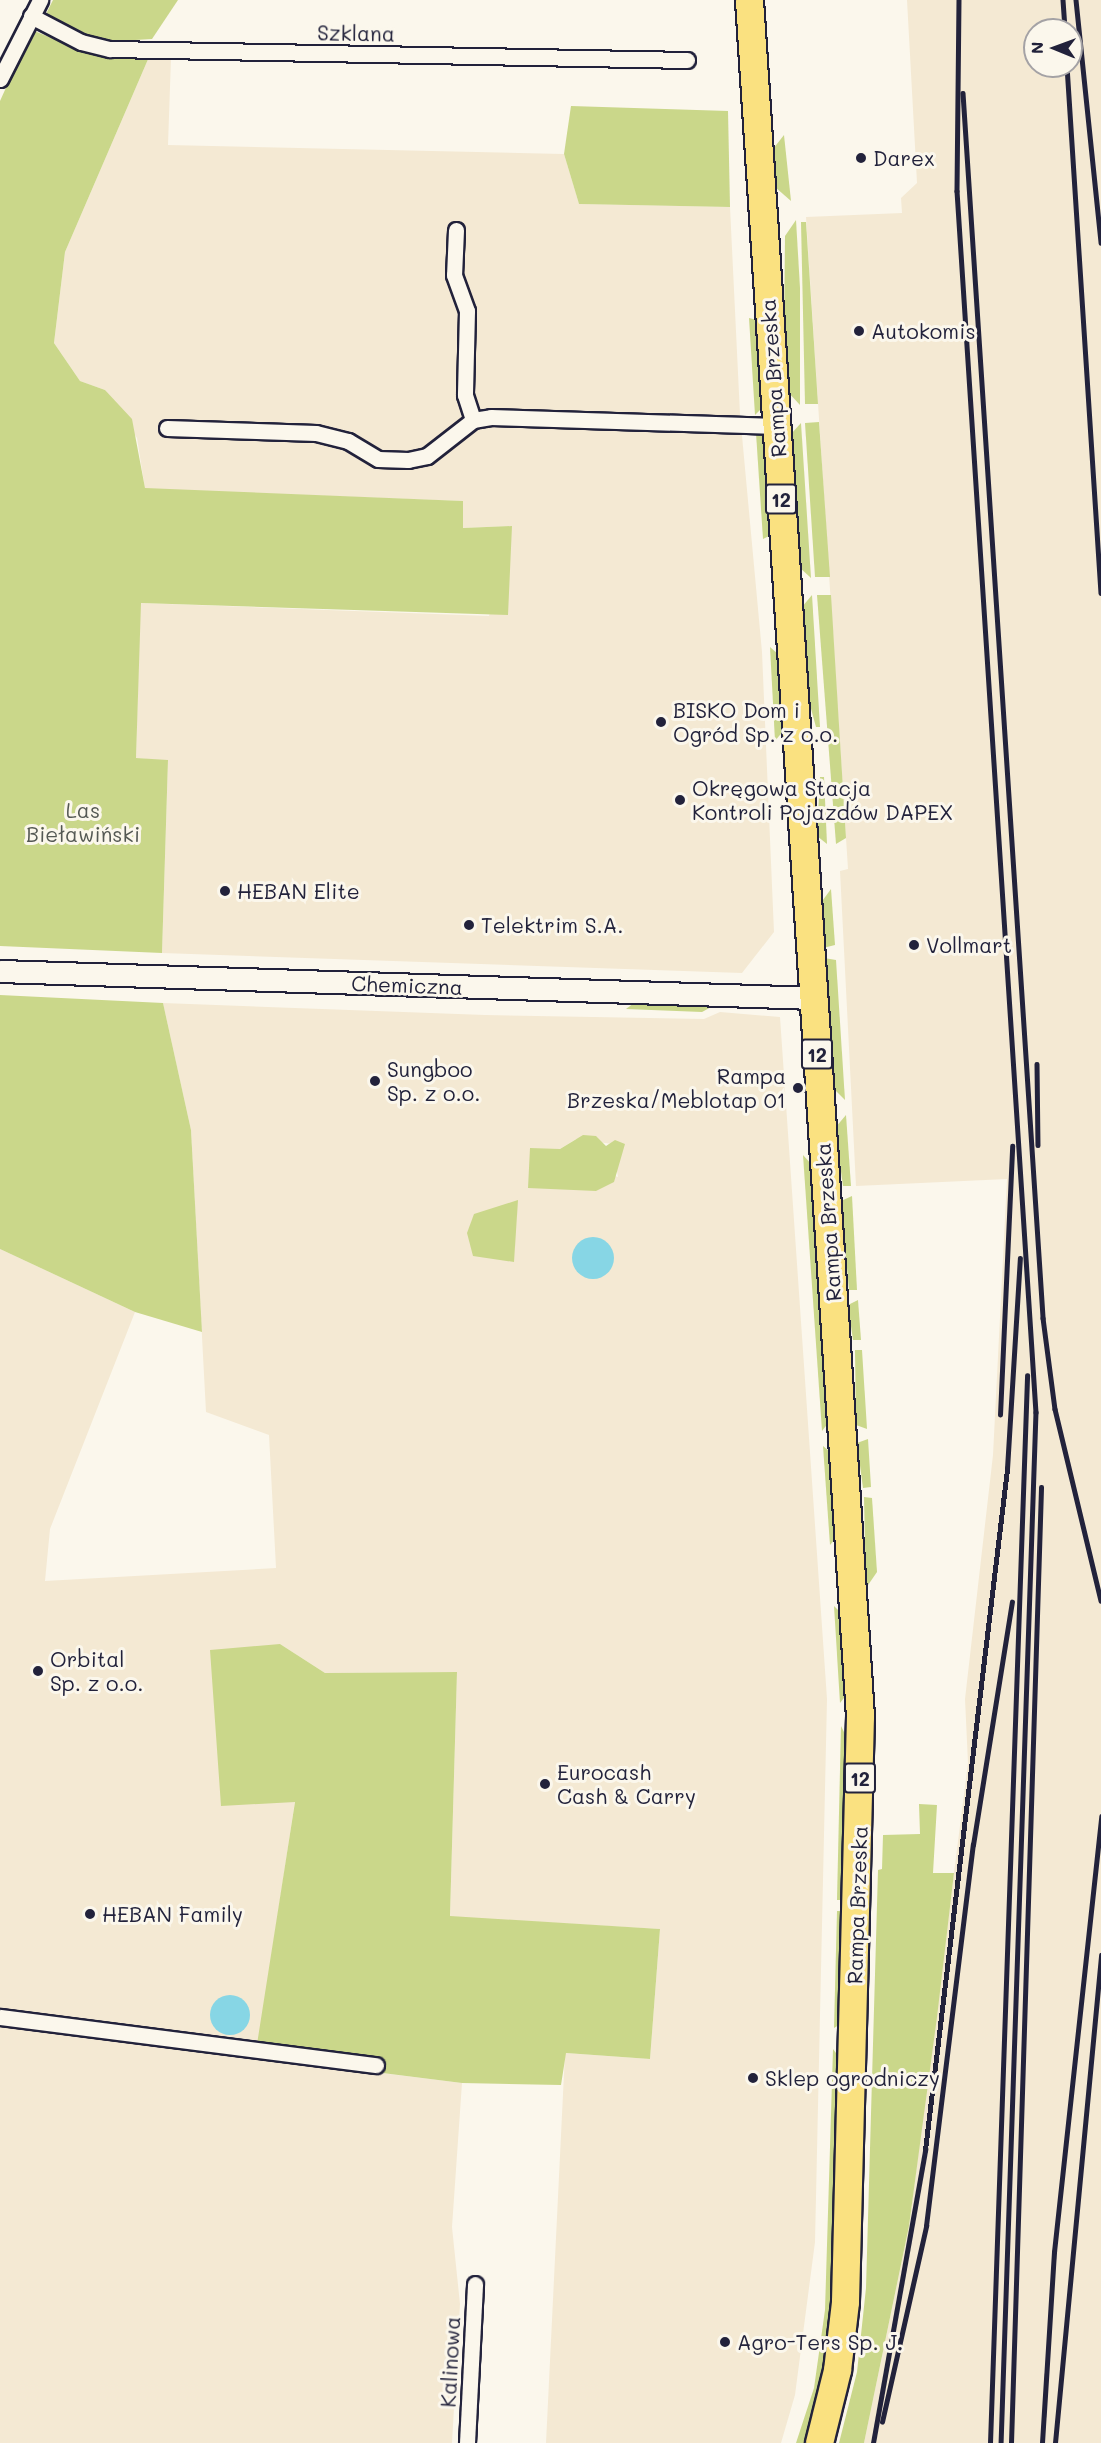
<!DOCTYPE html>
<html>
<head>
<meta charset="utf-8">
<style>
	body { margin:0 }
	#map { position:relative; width:1101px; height:2443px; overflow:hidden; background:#fbf7ec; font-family:Mali,sans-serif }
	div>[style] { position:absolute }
	.built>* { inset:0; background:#f4e9d3 }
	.green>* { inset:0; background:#cad78a }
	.water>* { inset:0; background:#87d6e5 }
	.round { border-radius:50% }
	.roads { filter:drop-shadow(2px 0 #22223b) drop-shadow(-2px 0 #22223b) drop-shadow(0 2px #22223b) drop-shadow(0 -2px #22223b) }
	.street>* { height:15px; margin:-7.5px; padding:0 7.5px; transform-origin:7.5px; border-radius:7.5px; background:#fbf7ec }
	.secondary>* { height:21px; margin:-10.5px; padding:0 10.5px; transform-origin:10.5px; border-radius:10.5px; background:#fbf7ec }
	.highway>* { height:27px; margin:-13.5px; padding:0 13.5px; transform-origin:13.5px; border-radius:13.5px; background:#fae180 }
	.rail>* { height:4.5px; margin:-2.25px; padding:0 2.25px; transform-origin:2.25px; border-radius:2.25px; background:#22223b }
	.dots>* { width:16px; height:16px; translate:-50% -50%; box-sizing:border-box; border:3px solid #fbf7ec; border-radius:50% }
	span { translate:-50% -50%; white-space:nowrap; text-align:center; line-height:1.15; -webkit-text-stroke:6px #fbf7ec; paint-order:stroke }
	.shield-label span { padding:2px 4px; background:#fbf7ec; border:2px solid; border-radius:4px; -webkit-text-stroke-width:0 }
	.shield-label { font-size:20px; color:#22223b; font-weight:700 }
	.street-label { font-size:21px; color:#22223b }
	.poi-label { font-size:21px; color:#22223b }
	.left { translate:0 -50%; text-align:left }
	.right { translate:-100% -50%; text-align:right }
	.park-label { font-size:21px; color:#545853 }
	.north { position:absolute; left:1023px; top:18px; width:60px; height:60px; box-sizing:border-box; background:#fbf7ec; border:2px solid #a4a2a5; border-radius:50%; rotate:271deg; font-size:16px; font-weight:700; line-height:24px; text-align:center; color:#22223b }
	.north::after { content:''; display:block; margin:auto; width:21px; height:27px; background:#22223b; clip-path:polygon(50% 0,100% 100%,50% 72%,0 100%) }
</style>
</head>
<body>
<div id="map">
	<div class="built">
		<i style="clip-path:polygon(evenodd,907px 0,1101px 0,1101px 2443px,864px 2443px,909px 2226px,968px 1763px,965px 1699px,993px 1455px,1007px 1179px,856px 1186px,840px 871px,848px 869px,806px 217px,902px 213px,901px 198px,917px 183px,907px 0,1035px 30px,1071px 30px,1071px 66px,1035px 66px,1035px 30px)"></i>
		<i style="clip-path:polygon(149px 57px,171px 58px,168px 145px,564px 154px,579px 204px,730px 207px,740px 414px,762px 652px,774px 932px,742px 973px,162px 953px,168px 761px,136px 758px,140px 603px,489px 616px,511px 526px,462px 528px,462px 501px,145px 489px,137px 438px,105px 390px,80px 381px,54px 343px,65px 252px)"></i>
		<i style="clip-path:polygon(evenodd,163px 1003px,485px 1015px,704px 1019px,720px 1012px,780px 1017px,827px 1699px,815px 2242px,795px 2395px,781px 2443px,546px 2443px,565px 2053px,650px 2059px,660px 1929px,450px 1917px,457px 1672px,325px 1673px,280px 1644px,295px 1801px,258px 2045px,0 2013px,0 1249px,135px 1312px,50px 1529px,45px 1581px,276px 1568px,269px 1435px,206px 1412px,191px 1130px,163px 1003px,576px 1139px,612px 1144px,618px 1177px,530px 1149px,560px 1149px,576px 1139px)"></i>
		<i style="clip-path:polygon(0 2026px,462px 2083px,452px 2227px,460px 2304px,452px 2443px,0 2443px)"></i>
	</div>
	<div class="green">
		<i style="clip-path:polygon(53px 0,178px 0,152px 39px,102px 42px,46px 14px)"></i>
		<i style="clip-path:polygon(32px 30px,88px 53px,149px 57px,65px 252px,54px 343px,80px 381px,105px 390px,132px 419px,145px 488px,463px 501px,463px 528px,512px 526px,508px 615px,141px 603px,136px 758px,168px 760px,162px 953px,0 946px,0 101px)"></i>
		<i style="clip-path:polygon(571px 106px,728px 111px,730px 207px,579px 204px,564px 154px)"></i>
		<i style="clip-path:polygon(784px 135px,791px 201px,775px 187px,773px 149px)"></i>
		<i style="clip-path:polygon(796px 220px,800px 288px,800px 405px,787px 391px,784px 340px,785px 236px)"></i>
		<i style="clip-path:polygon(801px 222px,806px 222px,818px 404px,805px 404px)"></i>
		<i style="clip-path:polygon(749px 318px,757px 320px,763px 407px,755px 415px)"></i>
		<i style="clip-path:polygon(819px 422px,830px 577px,815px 577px,805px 423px)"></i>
		<i style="clip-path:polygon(801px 423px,811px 578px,799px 567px,791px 434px)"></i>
		<i style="clip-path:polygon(756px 433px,764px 437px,771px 535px,763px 539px)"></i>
		<i style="clip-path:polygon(812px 595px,820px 727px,816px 727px,807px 694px,802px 607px)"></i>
		<i style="clip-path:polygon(817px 595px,831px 595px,846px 838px,836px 844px)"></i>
		<i style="clip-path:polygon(770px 647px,778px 654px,784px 730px,775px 741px)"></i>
		<i style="clip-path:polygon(820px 777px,824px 777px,827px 844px,817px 836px)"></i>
		<i style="clip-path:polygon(831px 889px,835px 945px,823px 948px,820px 904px)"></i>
		<i style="clip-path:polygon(824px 958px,836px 960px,845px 1100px,832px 1087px)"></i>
		<i style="clip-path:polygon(0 995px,163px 1003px,191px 1130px,202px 1332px,135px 1312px,0 1249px)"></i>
		<i style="clip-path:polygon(634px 1003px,715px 1005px,702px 1012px,626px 1009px)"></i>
		<i style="clip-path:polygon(846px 1115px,851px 1186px,843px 1186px,835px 1128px)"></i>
		<i style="clip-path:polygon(583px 1135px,596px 1136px,606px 1146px,615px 1140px,625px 1144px,614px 1182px,596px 1191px,528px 1188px,530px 1148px,560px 1149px)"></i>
		<i style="clip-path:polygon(803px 1155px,812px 1165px,829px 1422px,822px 1431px)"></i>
		<i style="clip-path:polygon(852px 1196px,857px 1290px,849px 1290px,841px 1201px)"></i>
		<i style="clip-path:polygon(518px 1200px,514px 1262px,473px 1256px,467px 1233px,474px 1214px)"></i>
		<i style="clip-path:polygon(858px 1300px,861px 1340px,853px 1340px,848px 1305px)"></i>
		<i style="clip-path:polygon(855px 1350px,862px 1350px,867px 1429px,856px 1425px)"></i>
		<i style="clip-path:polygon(868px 1439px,871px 1487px,863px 1488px,857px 1443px)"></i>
		<i style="clip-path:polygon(823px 1446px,829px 1451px,835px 1539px,830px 1545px)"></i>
		<i style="clip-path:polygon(864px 1497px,872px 1498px,877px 1572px,866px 1588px)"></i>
		<i style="clip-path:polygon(834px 1606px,842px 1614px,847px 1694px,840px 1703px)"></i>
		<i style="clip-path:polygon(280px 1644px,325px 1673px,457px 1672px,450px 1916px,660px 1929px,650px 2059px,566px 2053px,561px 2085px,462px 2083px,255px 2057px,295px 1802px,221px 1806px,210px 1650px)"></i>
		<i style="clip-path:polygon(841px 1726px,848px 1740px,844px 1900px,837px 1900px)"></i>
		<i style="clip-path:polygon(919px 1804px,937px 1805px,933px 1873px,954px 1873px,937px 2017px,909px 2226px,864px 2443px,839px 2443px,857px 2372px,866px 2288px,878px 1870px,882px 1869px,883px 1835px,920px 1834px)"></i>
		<i style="clip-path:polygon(837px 1911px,844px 1911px,839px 2025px,834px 2028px)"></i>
		<i style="clip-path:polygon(833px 2049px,839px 2057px,837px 2310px,810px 2443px,796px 2443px,814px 2388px,825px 2310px)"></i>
	</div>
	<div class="water">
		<i class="round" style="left:572px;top:1237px;width:42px;height:42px"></i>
		<i class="round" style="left:210px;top:1995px;width:40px;height:40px"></i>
	</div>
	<div class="roads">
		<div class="street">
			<i style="left:31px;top:16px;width:56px;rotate:27.5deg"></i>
			<i style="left:81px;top:42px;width:30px;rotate:14deg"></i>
			<i style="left:110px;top:49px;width:577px;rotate:1.09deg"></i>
			<i style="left:0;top:79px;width:89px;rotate:-63.1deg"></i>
			<i style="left:456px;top:230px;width:45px;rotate:92.5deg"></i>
			<i style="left:454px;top:275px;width:38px;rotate:70deg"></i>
			<i style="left:467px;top:311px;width:84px;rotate:91.4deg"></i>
			<i style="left:465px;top:395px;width:26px;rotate:72deg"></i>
			<i style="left:167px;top:428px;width:149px;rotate:1.9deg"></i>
			<i style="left:316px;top:433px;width:33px;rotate:14deg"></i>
			<i style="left:348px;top:441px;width:35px;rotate:31deg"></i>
			<i style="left:378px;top:459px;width:30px;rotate:2deg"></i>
			<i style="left:408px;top:460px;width:19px;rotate:-12deg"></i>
			<i style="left:427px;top:456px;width:58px;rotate:-38deg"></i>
			<i style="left:473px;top:420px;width:18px;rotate:-9deg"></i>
			<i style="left:491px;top:417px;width:286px;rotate:1.8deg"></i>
			<i style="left:0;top:2017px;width:379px;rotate:7.3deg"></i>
			<i style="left:467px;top:2443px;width:159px;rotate:-87.1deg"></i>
		</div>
		<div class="secondary">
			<i style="left:0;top:971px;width:814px;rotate:1.9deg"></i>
		</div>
		<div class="highway">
			<i style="left:749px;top:0;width:1720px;rotate:86.3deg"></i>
			<i style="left:860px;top:1716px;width:586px;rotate:91.47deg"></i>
			<i style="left:845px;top:2302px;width:68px;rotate:96.7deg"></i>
			<i style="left:837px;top:2370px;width:75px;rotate:103.9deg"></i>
		</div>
	</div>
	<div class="rail">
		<i style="left:959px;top:0;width:191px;rotate:90.6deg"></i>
		<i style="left:957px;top:191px;width:1224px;rotate:86.3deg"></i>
		<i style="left:1036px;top:1412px;width:1032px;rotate:91.94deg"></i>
		<i style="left:1063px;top:0;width:30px;rotate:86deg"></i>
		<i style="left:1076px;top:0;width:244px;rotate:84.1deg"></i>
		<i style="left:1067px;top:66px;width:528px;rotate:86.31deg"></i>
		<i style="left:963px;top:93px;width:1228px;rotate:86.26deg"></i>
		<i style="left:1043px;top:1318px;width:92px;rotate:82.5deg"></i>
		<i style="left:1055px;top:1409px;width:197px;rotate:76.5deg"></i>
		<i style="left:1037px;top:1064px;width:81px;rotate:89.3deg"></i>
		<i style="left:1000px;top:1415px;width:269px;rotate:-87.4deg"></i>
		<i style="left:882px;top:2422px;width:201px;rotate:-77.3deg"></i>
		<i style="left:926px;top:2226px;width:384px;rotate:-83deg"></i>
		<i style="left:973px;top:1845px;width:246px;rotate:-80.9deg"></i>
		<i style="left:873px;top:2443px;width:298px;rotate:-79.9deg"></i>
		<i style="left:925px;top:2150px;width:686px;rotate:-83.13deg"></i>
		<i style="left:1007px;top:1469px;width:211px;rotate:-86.5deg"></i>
		<i style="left:990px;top:2443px;width:1068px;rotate:-88.01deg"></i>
		<i style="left:1011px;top:2443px;width:956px;rotate:-88.2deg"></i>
		<i style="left:1042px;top:2443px;width:191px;rotate:-86.4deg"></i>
		<i style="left:1054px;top:2252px;width:438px;rotate:-83.8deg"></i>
		<i style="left:1055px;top:2443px;width:490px;rotate:-84.6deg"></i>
	</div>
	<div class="dots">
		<i style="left:861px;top:158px;background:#22223b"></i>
		<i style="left:859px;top:331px;background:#22223b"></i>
		<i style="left:661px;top:722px;background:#22223b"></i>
		<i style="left:680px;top:800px;background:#22223b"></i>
		<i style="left:225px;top:891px;background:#22223b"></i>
		<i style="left:469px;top:925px;background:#22223b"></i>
		<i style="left:914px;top:945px;background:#22223b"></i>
		<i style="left:375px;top:1081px;background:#22223b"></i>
		<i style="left:798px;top:1088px;background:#22223b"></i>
		<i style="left:38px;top:1671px;background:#22223b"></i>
		<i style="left:545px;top:1784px;background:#22223b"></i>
		<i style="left:90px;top:1914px;background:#22223b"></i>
		<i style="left:753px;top:2078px;background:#22223b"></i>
		<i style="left:725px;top:2342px;background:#22223b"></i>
	</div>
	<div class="shield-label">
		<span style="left:781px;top:499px">12</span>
		<span style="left:817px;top:1054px">12</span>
		<span style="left:860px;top:1778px">12</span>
	</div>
	<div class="street-label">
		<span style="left:356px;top:33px;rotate:1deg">Szklana</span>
		<span style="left:773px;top:378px;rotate:-94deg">Rampa Brzeska</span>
		<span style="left:407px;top:985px;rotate:2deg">Chemiczna</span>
		<span style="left:828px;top:1222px;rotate:-94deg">Rampa Brzeska</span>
		<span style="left:857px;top:1905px;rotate:-88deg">Rampa Brzeska</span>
		<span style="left:450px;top:2362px;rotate:-87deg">Kalinowa</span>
	</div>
	<div class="poi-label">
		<span class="left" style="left:873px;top:158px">Darex</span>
		<span class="left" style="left:871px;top:331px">Autokomis</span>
		<span class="left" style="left:673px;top:722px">BISKO Dom i<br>Ogród Sp. z o.o.</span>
		<span class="left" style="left:692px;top:800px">Okręgowa Stacja<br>Kontroli Pojazdów DAPEX</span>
		<span class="left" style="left:237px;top:891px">HEBAN Elite</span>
		<span class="left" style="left:481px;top:925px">Telektrim S.A.</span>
		<span class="left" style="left:926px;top:945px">Vollmart</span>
		<span class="left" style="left:387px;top:1081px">Sungboo<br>Sp. z o.o.</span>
		<span class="right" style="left:786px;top:1088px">Rampa<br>Brzeska/Meblotap 01</span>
		<span class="left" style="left:50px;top:1671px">Orbital<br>Sp. z o.o.</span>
		<span class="left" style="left:557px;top:1784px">Eurocash<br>Cash &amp; Carry</span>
		<span class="left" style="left:102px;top:1914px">HEBAN Family</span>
		<span class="left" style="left:765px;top:2078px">Sklep ogrodniczy</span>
		<span class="left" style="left:737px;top:2342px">Agro-Ters Sp. J.</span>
	</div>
	<div class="park-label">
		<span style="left:83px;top:822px">Las<br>Bieławiński</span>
	</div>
	<div class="north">N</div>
</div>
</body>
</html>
